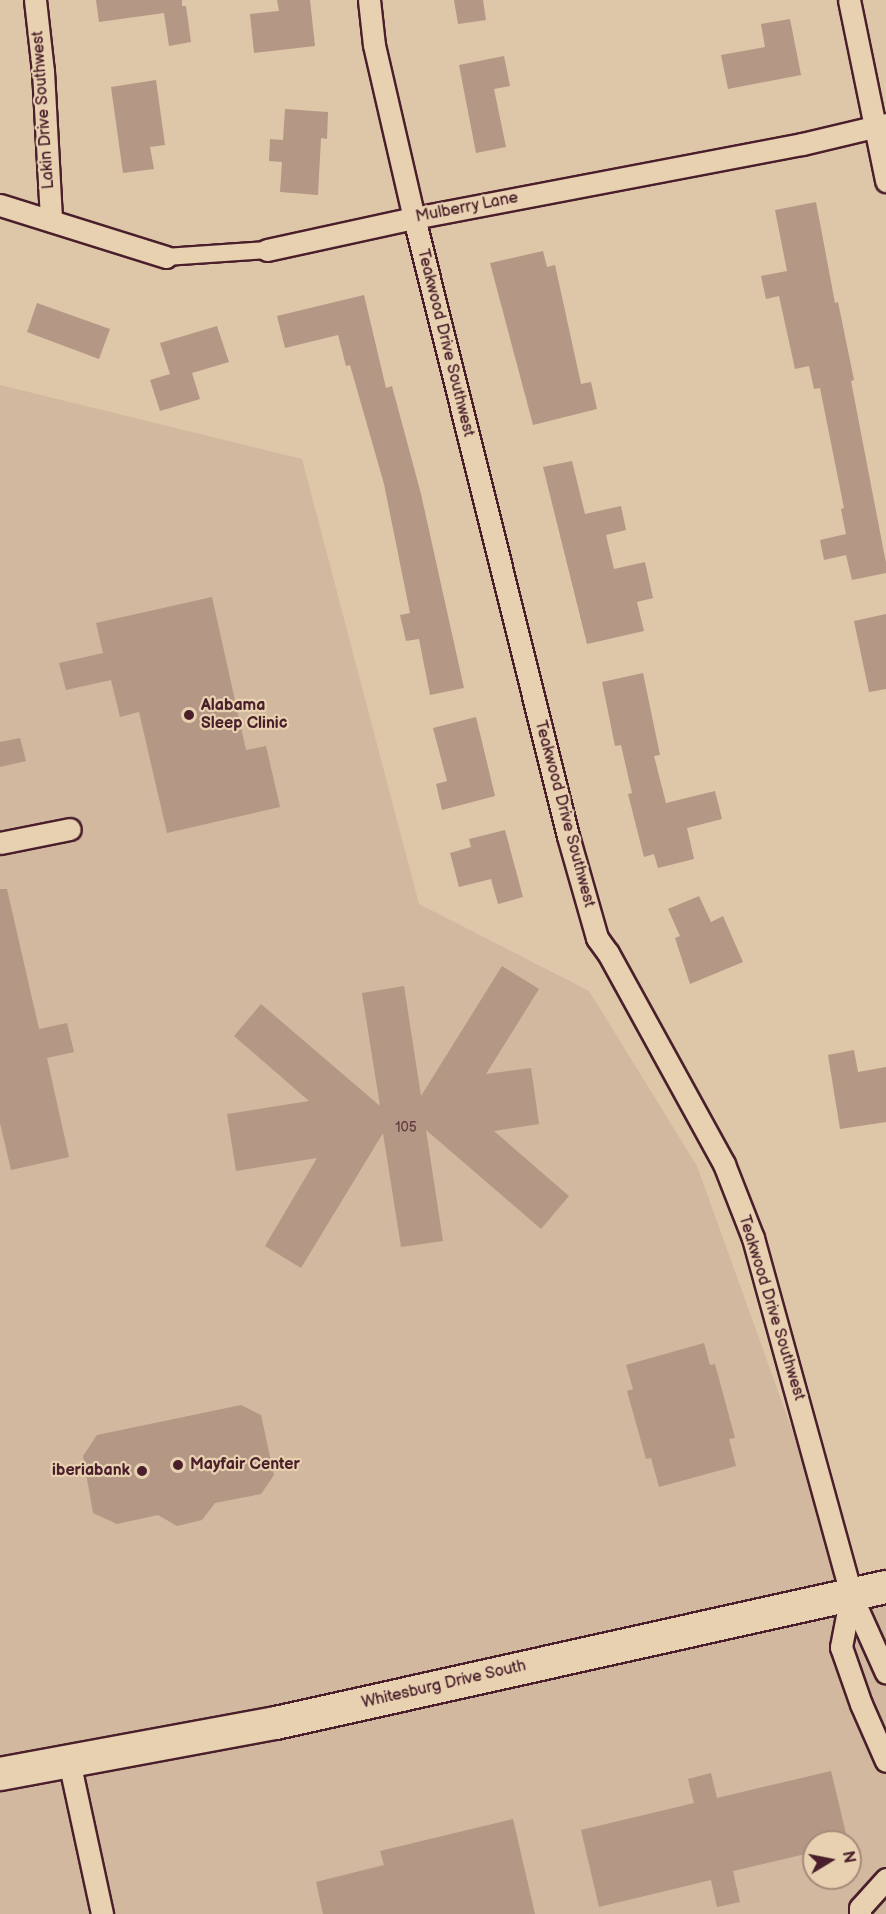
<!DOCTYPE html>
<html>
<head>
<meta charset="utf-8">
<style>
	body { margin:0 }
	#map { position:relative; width:886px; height:1914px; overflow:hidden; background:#dec6a9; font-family:"Balsamiq Sans",sans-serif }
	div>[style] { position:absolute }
	.built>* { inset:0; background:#d1b89e }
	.building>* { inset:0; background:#b49785 }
	.roads { filter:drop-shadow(2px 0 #4a1f2b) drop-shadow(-2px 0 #4a1f2b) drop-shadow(0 2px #4a1f2b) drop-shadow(0 -2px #4a1f2b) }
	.pedestrian>* { height:16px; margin:-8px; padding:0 8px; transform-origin:8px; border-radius:8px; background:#e8d1b1 }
	.minor>* { height:21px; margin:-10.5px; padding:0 10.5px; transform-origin:10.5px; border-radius:10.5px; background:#e8d1b1 }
	.secondary>* { height:32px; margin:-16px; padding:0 16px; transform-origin:16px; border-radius:16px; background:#e8d1b1 }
	.dots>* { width:16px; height:16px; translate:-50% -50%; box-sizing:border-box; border:3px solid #e8d1b1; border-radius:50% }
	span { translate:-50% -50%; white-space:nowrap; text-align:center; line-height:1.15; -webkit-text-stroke:4.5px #e8d1b1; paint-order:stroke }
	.number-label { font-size:14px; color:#643d42 }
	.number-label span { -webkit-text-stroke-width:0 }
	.street-label { font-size:16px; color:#4a1f2b }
	.poi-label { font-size:16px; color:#4a1f2b; font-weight:700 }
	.left { translate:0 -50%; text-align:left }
	.right { translate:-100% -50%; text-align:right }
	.north { position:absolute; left:802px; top:1830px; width:60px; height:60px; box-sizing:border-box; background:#e8d1b1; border:2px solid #a98a7b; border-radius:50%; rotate:80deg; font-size:16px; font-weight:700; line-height:24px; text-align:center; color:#4a1f2b }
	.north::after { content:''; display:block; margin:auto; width:21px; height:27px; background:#4a1f2b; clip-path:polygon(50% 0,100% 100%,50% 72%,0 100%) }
</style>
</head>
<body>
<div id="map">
	<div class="built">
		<i style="clip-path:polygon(evenodd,0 385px,302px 459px,419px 904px,589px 991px,697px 1166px,851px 1594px,886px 1587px,886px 1914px,0 1914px,0 385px,814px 1842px,850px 1842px,850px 1878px,814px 1878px,814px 1842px)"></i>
	</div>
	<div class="building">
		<i style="clip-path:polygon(96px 0,182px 0,182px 6px,186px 6px,191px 42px,169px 46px,164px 13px,99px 22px)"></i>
		<i style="clip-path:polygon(277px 0,310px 0,315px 46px,254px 53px,250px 14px,279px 11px)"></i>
		<i style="clip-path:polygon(454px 0,483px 0,486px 20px,458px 24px)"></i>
		<i style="clip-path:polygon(790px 19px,801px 75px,728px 89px,721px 55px,765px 47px,761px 24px)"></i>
		<i style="clip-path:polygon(504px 56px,510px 86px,494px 89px,506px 147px,476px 153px,459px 65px)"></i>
		<i style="clip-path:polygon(156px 80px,165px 145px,150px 147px,154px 169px,123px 173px,111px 87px)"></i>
		<i style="clip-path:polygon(285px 109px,328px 112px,327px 139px,321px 138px,318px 195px,280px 192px,282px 162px,269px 161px,270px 139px,283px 140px)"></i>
		<i style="clip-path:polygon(816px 202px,835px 303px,838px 302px,854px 380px,851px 381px,886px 563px,886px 573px,852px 580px,846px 555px,824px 560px,820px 540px,846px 534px,841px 509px,844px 508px,820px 388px,814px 389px,809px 366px,795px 369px,779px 296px,766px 299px,761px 276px,787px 271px,775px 210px)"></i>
		<i style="clip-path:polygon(543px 251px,547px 267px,555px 265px,581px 384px,591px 382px,597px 409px,533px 425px,490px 263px)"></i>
		<i style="clip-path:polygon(364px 295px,386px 388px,392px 386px,421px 494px,464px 688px,430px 695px,419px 639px,406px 641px,400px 615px,410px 613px,384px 484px,350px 365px,346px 366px,338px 335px,285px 348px,277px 316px)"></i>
		<i style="clip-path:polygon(37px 303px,110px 329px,99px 359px,27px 332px)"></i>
		<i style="clip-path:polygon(217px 326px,229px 362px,192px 373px,200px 399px,160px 411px,150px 380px,170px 374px,160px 343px)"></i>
		<i style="clip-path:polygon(572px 461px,585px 514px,621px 506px,626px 530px,606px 535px,614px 569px,645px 562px,653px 598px,637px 602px,644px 631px,587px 644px,543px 467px)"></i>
		<i style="clip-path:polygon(212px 597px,246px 750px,266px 746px,280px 807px,167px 833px,139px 712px,120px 717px,111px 680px,66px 690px,59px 663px,103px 653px,96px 623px)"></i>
		<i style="clip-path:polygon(886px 614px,886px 689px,869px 692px,854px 621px)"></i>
		<i style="clip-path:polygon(643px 673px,660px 755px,654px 756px,666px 803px,715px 791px,722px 819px,687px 828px,694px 859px,658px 868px,654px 854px,644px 857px,628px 794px,632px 793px,621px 745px,615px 746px,602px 682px)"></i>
		<i style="clip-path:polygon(476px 717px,495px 796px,442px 810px,436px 784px,447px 781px,433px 728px)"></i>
		<i style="clip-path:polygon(20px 738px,26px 761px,0 767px,0 742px)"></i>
		<i style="clip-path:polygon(505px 830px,523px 897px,498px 904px,491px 879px,459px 887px,450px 853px,471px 847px,469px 839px)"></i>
		<i style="clip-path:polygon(0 889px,7px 889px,39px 1029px,67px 1023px,74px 1052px,47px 1058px,69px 1157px,11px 1170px,0 1123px)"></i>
		<i style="clip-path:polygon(699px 896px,711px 922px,723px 916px,743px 962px,690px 984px,675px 938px,680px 936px,668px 909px)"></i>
		<i style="clip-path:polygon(502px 966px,539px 989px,486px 1074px,531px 1068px,539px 1124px,494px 1131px,569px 1196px,541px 1229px,426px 1130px,443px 1241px,401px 1247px,383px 1133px,301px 1268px,265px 1246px,317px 1158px,236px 1171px,227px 1114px,309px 1101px,234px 1036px,261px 1004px,380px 1106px,362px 993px,404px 986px,421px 1096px)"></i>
		<i style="clip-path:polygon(854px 1050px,858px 1072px,886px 1067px,886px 1122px,840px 1129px,828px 1055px)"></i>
		<i style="clip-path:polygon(704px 1343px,710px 1365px,715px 1364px,735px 1438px,729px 1439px,736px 1466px,659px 1487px,651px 1458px,646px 1459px,627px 1391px,633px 1389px,626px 1365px)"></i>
		<i style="clip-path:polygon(241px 1405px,261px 1415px,274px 1475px,261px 1494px,215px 1503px,202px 1520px,177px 1526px,158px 1515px,117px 1524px,93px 1513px,83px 1456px,97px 1435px)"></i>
		<i style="clip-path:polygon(831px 1771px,848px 1842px,814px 1842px,814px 1852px,733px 1871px,740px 1902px,717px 1907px,711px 1880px,599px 1907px,581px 1830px,694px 1803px,688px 1779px,711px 1773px,717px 1798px)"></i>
		<i style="clip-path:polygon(513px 1819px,535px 1914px,323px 1914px,316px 1882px,384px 1865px,380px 1851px)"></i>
	</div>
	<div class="roads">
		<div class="pedestrian">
			<i style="left:166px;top:257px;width:101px;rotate:-4deg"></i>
		</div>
		<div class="minor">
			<i style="left:35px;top:0;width:71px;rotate:83.6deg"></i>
			<i style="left:43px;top:71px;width:150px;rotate:86.9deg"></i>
			<i style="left:369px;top:0;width:45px;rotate:83.7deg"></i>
			<i style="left:374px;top:45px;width:178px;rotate:77deg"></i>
			<i style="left:414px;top:218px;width:637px;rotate:76.01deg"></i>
			<i style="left:568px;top:836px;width:106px;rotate:74.1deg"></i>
			<i style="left:597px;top:938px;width:19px;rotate:54deg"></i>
			<i style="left:608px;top:953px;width:241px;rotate:61.2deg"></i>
			<i style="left:724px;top:1164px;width:79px;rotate:68.6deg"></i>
			<i style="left:753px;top:1238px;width:370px;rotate:74.6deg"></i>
			<i style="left:851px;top:1595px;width:85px;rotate:65.8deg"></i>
			<i style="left:849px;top:0;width:185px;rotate:78.4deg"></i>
			<i style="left:0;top:205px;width:174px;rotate:17.4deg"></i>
			<i style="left:267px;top:250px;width:150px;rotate:-12.3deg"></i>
			<i style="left:414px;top:218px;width:395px;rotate:-10.8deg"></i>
			<i style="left:802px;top:144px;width:86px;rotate:-13.4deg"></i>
			<i style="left:0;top:843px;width:71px;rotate:-11.3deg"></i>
			<i style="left:851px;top:1595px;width:53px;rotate:100.9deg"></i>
			<i style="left:841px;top:1647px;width:60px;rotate:70.7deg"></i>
			<i style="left:861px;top:1704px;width:62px;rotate:66.3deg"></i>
			<i style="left:69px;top:1761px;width:157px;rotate:77.8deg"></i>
			<i style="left:860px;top:1914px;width:6px;rotate:-90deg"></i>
			<i style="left:860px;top:1908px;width:39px;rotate:-48deg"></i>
		</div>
		<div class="secondary">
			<i style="left:0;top:1774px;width:281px;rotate:-10.5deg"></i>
			<i style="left:276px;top:1723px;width:625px;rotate:-12.57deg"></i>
		</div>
	</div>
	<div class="dots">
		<i style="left:189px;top:715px;background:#4a1f2b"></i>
		<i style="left:178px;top:1465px;background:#4a1f2b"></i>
		<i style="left:142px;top:1471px;background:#4a1f2b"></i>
	</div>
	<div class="number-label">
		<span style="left:406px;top:1128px">105</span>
	</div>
	<div class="street-label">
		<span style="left:44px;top:110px;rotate:-94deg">Lakin Drive Southwest</span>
		<span style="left:467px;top:208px;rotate:-11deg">Mulberry Lane</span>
		<span style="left:445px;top:343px;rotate:76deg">Teakwood Drive Southwest</span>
		<span style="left:564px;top:814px;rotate:75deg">Teakwood Drive Southwest</span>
		<span style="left:771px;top:1308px;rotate:73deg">Teakwood Drive Southwest</span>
		<span style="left:444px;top:1685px;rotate:-13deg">Whitesburg Drive South</span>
	</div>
	<div class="poi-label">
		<span class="left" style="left:201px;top:715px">Alabama<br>Sleep Clinic</span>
		<span class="left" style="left:190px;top:1465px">Mayfair Center</span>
		<span class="right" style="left:130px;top:1471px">iberiabank</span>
	</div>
	<div class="north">N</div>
</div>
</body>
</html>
